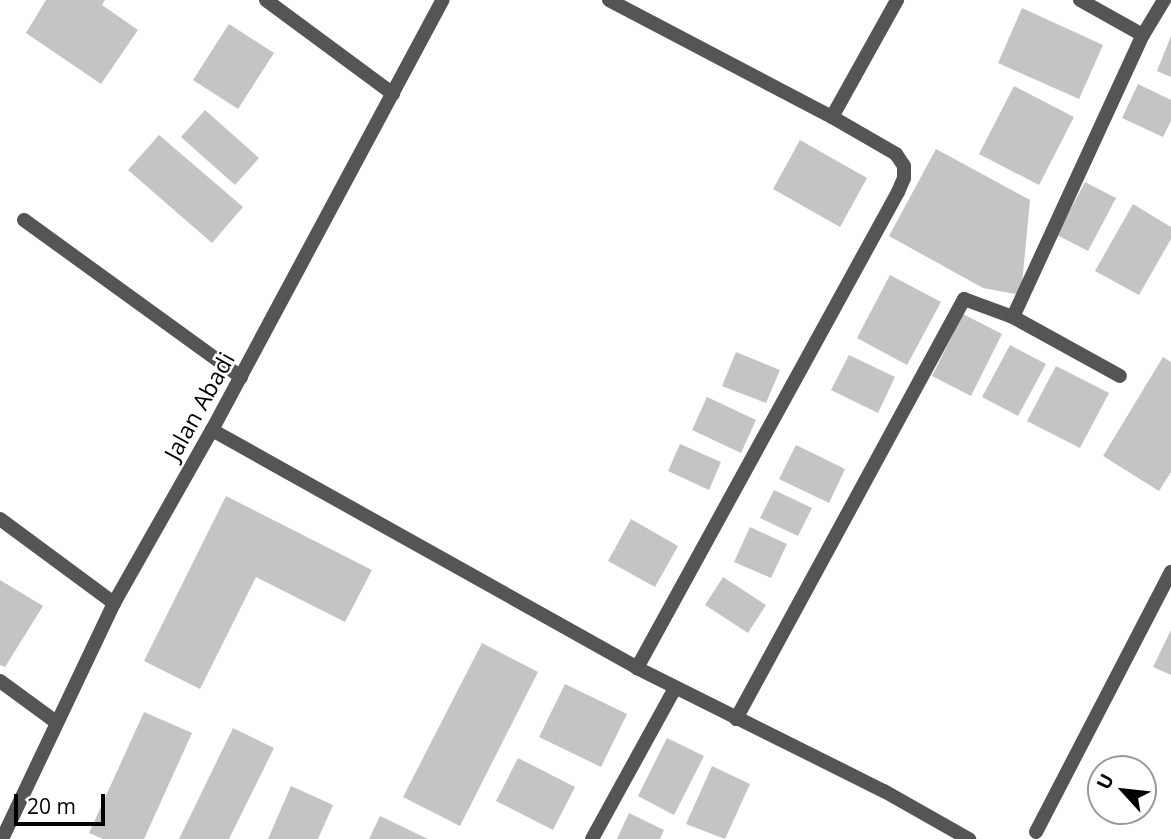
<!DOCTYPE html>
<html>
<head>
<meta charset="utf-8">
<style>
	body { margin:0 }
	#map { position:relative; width:1171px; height:839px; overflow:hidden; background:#fff; font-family:"Open Sans",sans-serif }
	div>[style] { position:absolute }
	.building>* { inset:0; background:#c4c4c4 }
	.service>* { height:14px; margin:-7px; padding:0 7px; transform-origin:7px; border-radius:7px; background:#555 }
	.minor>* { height:14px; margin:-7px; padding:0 7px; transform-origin:7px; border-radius:7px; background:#555 }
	span { translate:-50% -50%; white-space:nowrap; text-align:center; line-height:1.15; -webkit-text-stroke:5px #fff; paint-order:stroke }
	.street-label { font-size:23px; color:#000 }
	.north { position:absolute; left:1087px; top:755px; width:70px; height:70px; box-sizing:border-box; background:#fff; border:2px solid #999; border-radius:50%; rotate:297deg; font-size:19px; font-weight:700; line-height:28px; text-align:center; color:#000 }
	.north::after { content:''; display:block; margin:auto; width:24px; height:32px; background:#000; clip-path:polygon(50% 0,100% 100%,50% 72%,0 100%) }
	.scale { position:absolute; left:14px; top:794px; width:91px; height:32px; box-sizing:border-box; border:4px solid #000; border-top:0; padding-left:9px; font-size:21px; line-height:24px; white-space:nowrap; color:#000; -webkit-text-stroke:5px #fff; paint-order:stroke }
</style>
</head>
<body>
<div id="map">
	<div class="building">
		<i style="clip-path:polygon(46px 0,105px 0,102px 5px,138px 30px,101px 84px,26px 33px)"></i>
		<i style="clip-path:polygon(1022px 8px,1103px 45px,1079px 99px,998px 63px)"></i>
		<i style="clip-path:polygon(229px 24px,274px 53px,238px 109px,193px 80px)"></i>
		<i style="clip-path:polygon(1171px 36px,1171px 77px,1157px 71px)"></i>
		<i style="clip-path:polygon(1138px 84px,1171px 100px,1171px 121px,1163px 137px,1122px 118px)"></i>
		<i style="clip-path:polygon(1014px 86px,1074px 117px,1039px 185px,979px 154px)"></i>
		<i style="clip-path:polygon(205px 110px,259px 158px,235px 185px,181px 137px)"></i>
		<i style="clip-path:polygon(159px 135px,243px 207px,212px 243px,128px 170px)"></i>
		<i style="clip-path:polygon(800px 140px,867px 178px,840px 227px,773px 189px)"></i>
		<i style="clip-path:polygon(936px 149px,1030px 200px,1021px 295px,983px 288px,889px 236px)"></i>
		<i style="clip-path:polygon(1085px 182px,1116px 198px,1088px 251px,1057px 235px)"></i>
		<i style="clip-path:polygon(1133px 204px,1171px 227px,1171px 239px,1139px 295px,1095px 271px)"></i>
		<i style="clip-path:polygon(890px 275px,941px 302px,907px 365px,857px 338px)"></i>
		<i style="clip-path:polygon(963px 314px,1002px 334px,971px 396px,932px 376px)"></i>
		<i style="clip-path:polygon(1010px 345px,1046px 364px,1018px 416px,982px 397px)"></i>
		<i style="clip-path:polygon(736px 352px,780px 370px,766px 403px,722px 386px)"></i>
		<i style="clip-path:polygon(849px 355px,895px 377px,878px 413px,831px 390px)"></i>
		<i style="clip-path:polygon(1163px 357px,1171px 362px,1171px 472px,1159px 491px,1103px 456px)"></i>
		<i style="clip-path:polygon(1056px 366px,1109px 393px,1080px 448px,1027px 421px)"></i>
		<i style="clip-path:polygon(707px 397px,756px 420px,741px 453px,692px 430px)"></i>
		<i style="clip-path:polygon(680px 444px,721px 462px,709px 490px,668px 471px)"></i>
		<i style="clip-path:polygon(796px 445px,845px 469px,829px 503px,779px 479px)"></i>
		<i style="clip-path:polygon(774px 490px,812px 508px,798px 536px,760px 518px)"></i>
		<i style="clip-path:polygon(226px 496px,372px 570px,345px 622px,256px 577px,200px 689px,144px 661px)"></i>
		<i style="clip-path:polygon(631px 519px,678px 546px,655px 587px,608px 561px)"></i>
		<i style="clip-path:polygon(750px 527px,787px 544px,771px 578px,734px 562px)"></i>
		<i style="clip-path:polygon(723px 577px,766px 605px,748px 633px,705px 605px)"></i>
		<i style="clip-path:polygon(0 580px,43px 606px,5px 667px,0 665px)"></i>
		<i style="clip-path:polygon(1171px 630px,1171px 675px,1153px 667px)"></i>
		<i style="clip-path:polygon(482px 643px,538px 672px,460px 826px,403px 797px)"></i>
		<i style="clip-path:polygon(565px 684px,627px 714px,601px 767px,539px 737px)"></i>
		<i style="clip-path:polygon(144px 712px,192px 733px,144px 839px,103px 839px,89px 833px)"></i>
		<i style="clip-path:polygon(233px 728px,274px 748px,229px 839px,179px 839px)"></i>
		<i style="clip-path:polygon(667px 738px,704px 756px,674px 815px,638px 796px)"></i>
		<i style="clip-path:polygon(518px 758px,575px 787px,553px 830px,496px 801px)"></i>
		<i style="clip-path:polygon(712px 766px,750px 784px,725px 839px,686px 824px)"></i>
		<i style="clip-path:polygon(291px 786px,333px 805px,318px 839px,268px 839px)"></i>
		<i style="clip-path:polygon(629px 813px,664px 830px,660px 839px,617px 839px)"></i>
		<i style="clip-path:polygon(380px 816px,428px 839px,369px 839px)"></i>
	</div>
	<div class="service">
		<i style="left:24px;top:220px;width:268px;rotate:35.9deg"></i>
	</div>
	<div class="minor">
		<i style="left:266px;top:0;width:158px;rotate:36.5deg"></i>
		<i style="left:609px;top:0;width:252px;rotate:27.7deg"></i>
		<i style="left:832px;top:117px;width:74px;rotate:30deg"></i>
		<i style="left:896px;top:154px;width:14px;rotate:56deg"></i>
		<i style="left:904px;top:166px;width:12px;rotate:90deg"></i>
		<i style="left:904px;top:178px;width:15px;rotate:113deg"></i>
		<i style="left:898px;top:192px;width:543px;rotate:118.74deg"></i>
		<i style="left:1080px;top:0;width:72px;rotate:29.1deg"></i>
		<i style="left:832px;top:117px;width:134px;rotate:-60.9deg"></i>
		<i style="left:1013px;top:317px;width:311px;rotate:-65.3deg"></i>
		<i style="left:1143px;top:35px;width:41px;rotate:-59deg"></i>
		<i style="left:212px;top:430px;width:487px;rotate:29.2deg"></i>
		<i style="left:637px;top:668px;width:276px;rotate:26.5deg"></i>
		<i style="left:884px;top:791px;width:98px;rotate:29.5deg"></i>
		<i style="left:0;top:519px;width:142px;rotate:36.4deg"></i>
		<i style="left:0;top:681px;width:69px;rotate:36.2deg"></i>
		<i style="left:736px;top:719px;width:478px;rotate:-61.5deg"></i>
		<i style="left:964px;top:299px;width:52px;rotate:20.2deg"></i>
		<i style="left:1013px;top:317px;width:122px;rotate:28.9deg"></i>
		<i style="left:1036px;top:832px;width:293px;rotate:-62.6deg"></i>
		<i style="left:2px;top:839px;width:261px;rotate:-64.6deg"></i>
		<i style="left:114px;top:603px;width:199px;rotate:-60.5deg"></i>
		<i style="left:212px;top:430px;width:488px;rotate:-61.8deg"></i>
		<i style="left:592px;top:839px;width:172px;rotate:-61.2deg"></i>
	</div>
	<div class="street-label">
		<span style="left:199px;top:406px;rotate:-61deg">Jalan Abadi</span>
	</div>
	<div class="north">U</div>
	<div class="scale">20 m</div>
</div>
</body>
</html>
